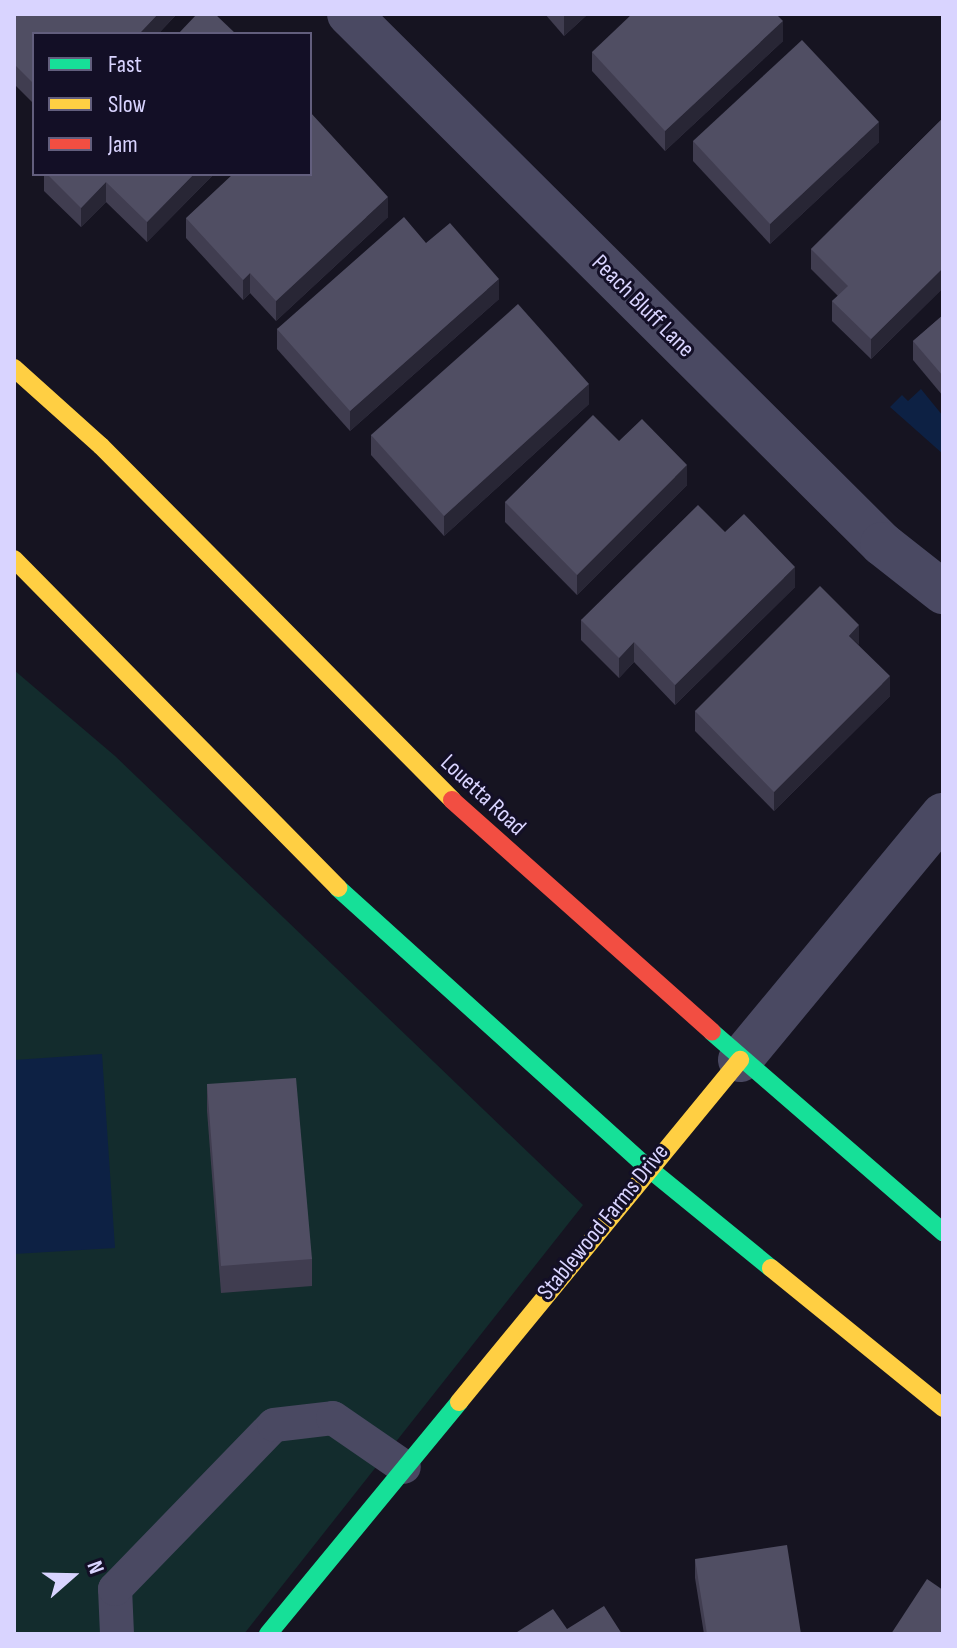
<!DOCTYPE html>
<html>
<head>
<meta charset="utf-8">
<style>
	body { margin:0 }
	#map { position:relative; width:957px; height:1648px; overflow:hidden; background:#161421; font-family:"Sofia Sans Condensed",sans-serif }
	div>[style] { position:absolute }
	.green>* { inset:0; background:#132c2d }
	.water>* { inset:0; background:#0d2144 }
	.lane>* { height:34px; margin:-17px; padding:0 17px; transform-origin:17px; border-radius:17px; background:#4a4962 }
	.street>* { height:44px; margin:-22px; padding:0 22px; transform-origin:22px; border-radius:22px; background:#4a4962 }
	.fast>* { height:18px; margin:-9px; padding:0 9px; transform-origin:9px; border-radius:9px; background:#16e098 }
	.slow>* { height:18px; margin:-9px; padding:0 9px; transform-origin:9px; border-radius:9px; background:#ffcf43 }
	.jam>* { height:18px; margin:-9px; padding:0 9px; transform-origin:9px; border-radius:9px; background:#f24e42 }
	.wall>* { inset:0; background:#403d50 }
	.shaded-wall>* { inset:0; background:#282635 }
	.building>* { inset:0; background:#504e63 }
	span { translate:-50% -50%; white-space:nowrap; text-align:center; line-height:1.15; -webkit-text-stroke:6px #130f26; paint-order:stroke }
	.street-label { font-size:24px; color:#d9d4ff }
	.frame { position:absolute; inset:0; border:16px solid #d9d4ff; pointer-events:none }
	.legend { position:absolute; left:32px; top:32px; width:280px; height:144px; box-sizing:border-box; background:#130f26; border:2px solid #625e7d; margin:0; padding:10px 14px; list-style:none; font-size:24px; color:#d9d4ff }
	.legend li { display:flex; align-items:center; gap:16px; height:40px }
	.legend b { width:40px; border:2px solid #625e7d }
	.north { position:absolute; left:32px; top:1536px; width:80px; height:80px; -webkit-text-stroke:6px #130f26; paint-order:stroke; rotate:70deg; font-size:22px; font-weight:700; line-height:32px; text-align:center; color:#d9d4ff }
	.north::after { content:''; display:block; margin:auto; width:28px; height:36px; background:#d9d4ff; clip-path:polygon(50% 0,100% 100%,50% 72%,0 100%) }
</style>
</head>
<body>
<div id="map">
	<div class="green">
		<i style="clip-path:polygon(14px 670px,115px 756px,583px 1205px,244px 1634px,14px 1634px)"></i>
	</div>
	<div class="water">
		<i style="clip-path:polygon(921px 389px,943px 416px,943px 454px,890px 407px,902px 395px,908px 401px)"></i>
		<i style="clip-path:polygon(102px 1054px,115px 1248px,14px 1254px,14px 1060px)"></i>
	</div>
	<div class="lane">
		<i style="left:117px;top:1634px;width:45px;rotate:-92.5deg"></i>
		<i style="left:115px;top:1589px;width:228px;rotate:-45.9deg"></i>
		<i style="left:274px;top:1425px;width:59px;rotate:-6.8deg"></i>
		<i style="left:333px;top:1418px;width:86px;rotate:34.6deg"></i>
	</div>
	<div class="street">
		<i style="left:349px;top:14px;width:752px;rotate:44.84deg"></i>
		<i style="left:882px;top:544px;width:78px;rotate:38.2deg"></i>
		<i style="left:740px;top:1060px;width:318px;rotate:-50.4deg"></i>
	</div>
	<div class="fast">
		<i style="left:338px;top:888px;width:416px;rotate:42.1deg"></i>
		<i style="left:647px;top:1167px;width:160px;rotate:39.2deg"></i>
		<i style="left:712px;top:1032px;width:306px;rotate:40.9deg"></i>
		<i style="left:268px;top:1634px;width:301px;rotate:-50.5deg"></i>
	</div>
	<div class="slow">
		<i style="left:14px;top:368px;width:117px;rotate:41.9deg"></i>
		<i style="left:101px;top:446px;width:499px;rotate:45.2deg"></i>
		<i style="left:14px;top:559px;width:462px;rotate:45.4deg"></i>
		<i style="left:771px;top:1268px;width:222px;rotate:39.1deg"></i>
		<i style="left:459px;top:1402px;width:443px;rotate:-50.6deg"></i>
	</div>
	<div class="jam">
		<i style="left:452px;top:800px;width:348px;rotate:41.7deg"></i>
	</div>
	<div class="wall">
		<i style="clip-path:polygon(14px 14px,177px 14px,158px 34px,34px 34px,34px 104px,14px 84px)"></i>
		<i style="clip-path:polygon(545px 14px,588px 14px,564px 36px)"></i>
		<i style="clip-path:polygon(783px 41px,665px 151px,592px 71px,592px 52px)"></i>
		<i style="clip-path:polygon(943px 118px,943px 288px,871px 359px,832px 321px,832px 301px,838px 296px,811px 269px,811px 249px)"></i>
		<i style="clip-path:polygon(693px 141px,879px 142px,770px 244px,693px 161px)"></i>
		<i style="clip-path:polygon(44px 174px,214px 174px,147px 242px,106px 202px,81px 227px,44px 191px)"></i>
		<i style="clip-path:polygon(388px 217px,276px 321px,250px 293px,243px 300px,186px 238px,186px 218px)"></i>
		<i style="clip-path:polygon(426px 243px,499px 299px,350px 431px,277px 349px,277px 329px)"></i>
		<i style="clip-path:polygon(943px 315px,943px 396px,913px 360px,913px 341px)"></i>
		<i style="clip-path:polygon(589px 404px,444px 536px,371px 455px,371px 435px)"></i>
		<i style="clip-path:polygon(619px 441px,687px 485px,577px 595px,505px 522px,505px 502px)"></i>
		<i style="clip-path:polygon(725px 532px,795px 587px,675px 705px,634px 662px,619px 678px,581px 640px,581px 620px)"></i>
		<i style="clip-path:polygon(859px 646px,890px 696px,774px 811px,695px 731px,695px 711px)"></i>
		<i style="clip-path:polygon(207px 1084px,312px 1259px,312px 1286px,221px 1293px,207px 1111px)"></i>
		<i style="clip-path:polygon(695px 1559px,801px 1634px,704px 1634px,695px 1578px)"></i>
	</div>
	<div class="shaded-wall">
		<i style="clip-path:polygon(158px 14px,177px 14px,158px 34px,139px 34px)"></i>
		<i style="clip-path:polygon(567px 14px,588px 14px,564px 36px,564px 16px)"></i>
		<i style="clip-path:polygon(783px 21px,783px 41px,665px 151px,665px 131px)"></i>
		<i style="clip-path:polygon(879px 122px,879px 142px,770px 244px,770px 224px)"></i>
		<i style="clip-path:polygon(194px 174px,214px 174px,147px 242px,147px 222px)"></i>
		<i style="clip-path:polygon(106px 182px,106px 202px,81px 227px,81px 208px)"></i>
		<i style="clip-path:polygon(388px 197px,388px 217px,276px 321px,276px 301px)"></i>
		<i style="clip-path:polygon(943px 268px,943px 288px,871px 359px,871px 339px)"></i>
		<i style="clip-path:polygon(250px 273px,250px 293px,243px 300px,243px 280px)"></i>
		<i style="clip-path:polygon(499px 279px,499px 299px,350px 431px,350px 411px)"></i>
		<i style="clip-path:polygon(589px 384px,589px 404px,444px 536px,444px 516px)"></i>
		<i style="clip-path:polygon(687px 465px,687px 485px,577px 595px,577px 575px)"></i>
		<i style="clip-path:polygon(795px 567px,795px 587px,675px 705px,675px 685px)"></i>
		<i style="clip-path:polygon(859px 625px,859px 645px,849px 636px)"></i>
		<i style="clip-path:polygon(634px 642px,634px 662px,619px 678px,619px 658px)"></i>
		<i style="clip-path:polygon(890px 676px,890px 696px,774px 811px,774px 792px)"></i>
	</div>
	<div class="building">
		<i style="clip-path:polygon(14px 14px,158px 14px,139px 34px,34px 34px,34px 84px,14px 64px)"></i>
		<i style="clip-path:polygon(197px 14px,215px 14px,236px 34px,178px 34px)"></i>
		<i style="clip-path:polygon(632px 14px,776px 14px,783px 21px,665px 131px,592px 52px)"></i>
		<i style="clip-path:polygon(802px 40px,879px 122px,770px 224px,693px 141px)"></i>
		<i style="clip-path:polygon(310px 112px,388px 197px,276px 301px,250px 273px,243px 280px,186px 218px,233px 174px,310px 174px)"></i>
		<i style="clip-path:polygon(943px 118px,943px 268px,871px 339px,832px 301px,848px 286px,811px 249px)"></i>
		<i style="clip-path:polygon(47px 174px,194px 174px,147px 222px,106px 182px,81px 208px)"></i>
		<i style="clip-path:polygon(404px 217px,426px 243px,450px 223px,499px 279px,350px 411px,277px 329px)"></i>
		<i style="clip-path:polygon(518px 304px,589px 384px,444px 516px,371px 435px)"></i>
		<i style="clip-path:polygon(943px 315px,943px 376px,913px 341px)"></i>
		<i style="clip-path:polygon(593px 415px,619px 441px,642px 419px,687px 465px,577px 575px,505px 502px)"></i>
		<i style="clip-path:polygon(698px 505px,725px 532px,744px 514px,795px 567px,675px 685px,634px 642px,619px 658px,581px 620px)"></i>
		<i style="clip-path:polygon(820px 586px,859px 625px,849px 636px,890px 676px,774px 792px,695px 711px)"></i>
		<i style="clip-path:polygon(296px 1078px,312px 1259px,221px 1266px,207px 1084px)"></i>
		<i style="clip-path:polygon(787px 1545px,801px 1634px,707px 1634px,695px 1559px)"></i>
		<i style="clip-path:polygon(927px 1579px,943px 1590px,943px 1634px,891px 1634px)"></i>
		<i style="clip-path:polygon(604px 1606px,622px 1634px,514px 1634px,553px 1609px,567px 1629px)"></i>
	</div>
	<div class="street-label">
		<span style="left:643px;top:306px;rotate:45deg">Peach Bluff Lane</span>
		<span style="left:483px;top:795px;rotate:43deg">Louetta Road</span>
		<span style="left:603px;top:1222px;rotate:-51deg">Stablewood Farms Drive</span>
	</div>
	<div class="frame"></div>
	<ul class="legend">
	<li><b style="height:10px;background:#16e098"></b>Fast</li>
	<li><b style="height:10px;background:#ffcf43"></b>Slow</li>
	<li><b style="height:10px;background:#f24e42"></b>Jam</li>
	</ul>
	<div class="north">N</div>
</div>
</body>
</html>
